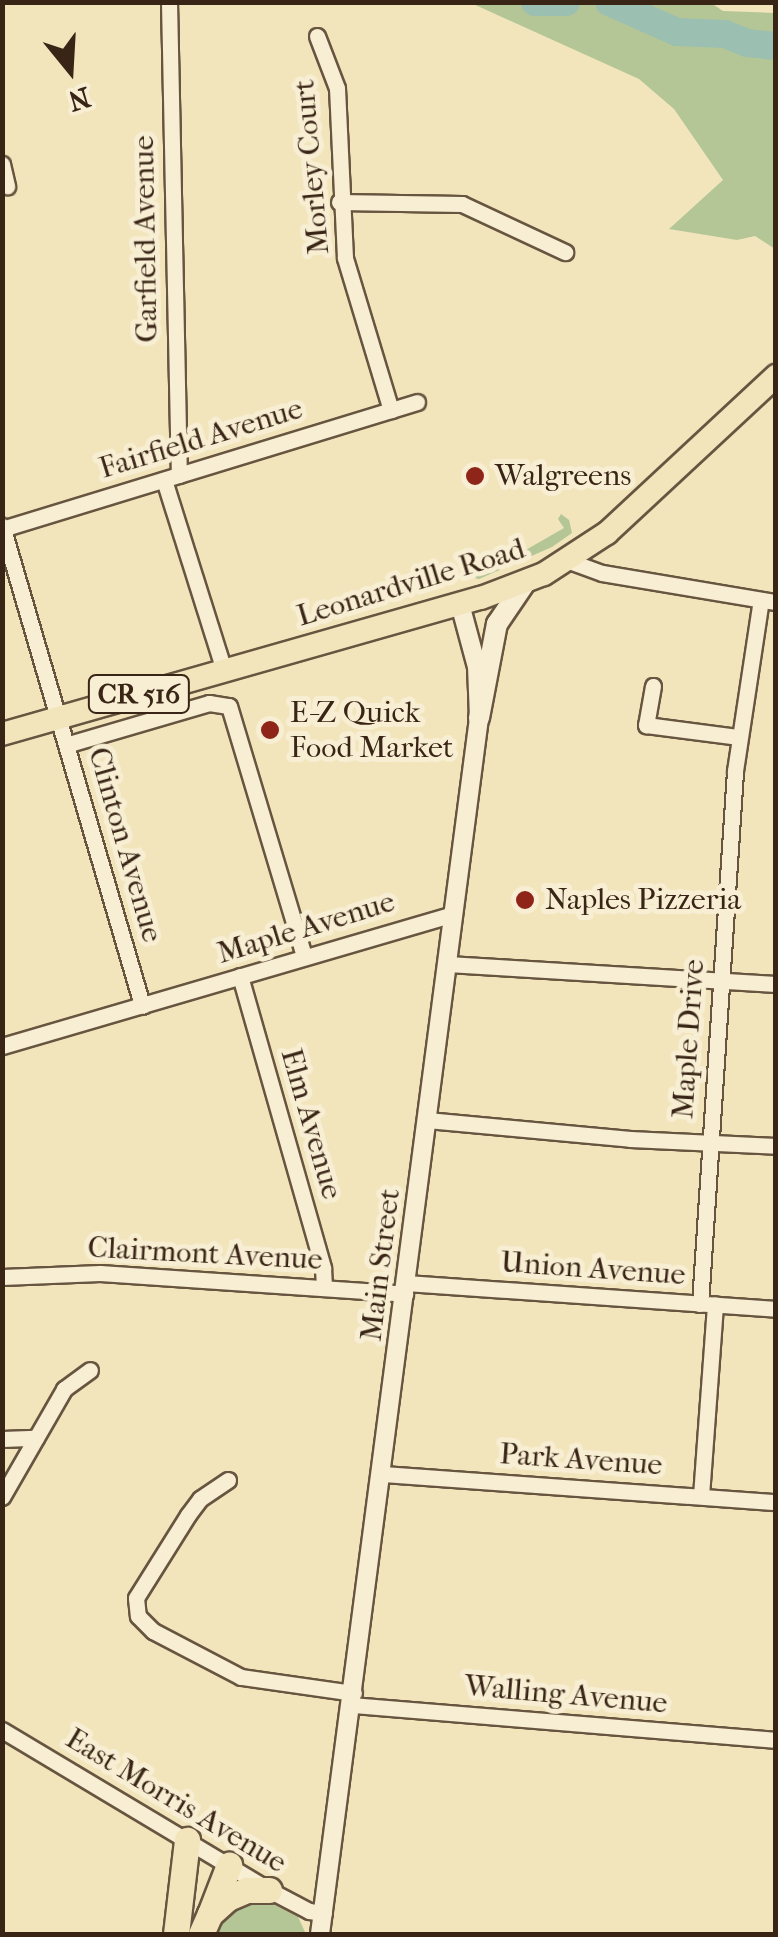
<!DOCTYPE html>
<html>
<head>
<meta charset="utf-8">
<style>
	body { margin:0 }
	#map { position:relative; width:778px; height:1937px; overflow:hidden; background:#f2e5bc; font-family:"IM FELL French Canon",serif }
	div>[style] { position:absolute }
	.green>* { inset:0; background:#b4c696 }
	.river>* { height:28px; margin:-14px; padding:0 14px; transform-origin:14px; border-radius:14px; background:#9bbfb0 }
	.roads { filter:drop-shadow(2px 0 #675540) drop-shadow(-2px 0 #675540) drop-shadow(0 2px #675540) drop-shadow(0 -2px #675540) }
	.minor>* { height:15px; margin:-7.5px; padding:0 7.5px; transform-origin:7.5px; border-radius:7.5px; background:#f7eed3 }
	.tertiary>* { height:18px; margin:-9px; padding:0 9px; transform-origin:9px; border-radius:9px; background:#f7eed3 }
	.secondary>* { height:20px; margin:-10px; padding:0 10px; transform-origin:10px; border-radius:10px; background:#f7eed3 }
	.primary>* { height:22px; margin:-11px; padding:0 11px; transform-origin:11px; border-radius:11px; background:#f2e5bc }
	.trunk>* { height:25px; margin:-12.5px; padding:0 12.5px; transform-origin:12.5px; border-radius:12.5px; background:#f2e5bc }
	.dots>* { width:28px; height:28px; translate:-50% -50%; box-sizing:border-box; border:5px solid #f7eed3; border-radius:50% }
	span { translate:-50% -50%; white-space:nowrap; text-align:center; line-height:1.15; -webkit-text-stroke:10px #f7eed3; paint-order:stroke }
	.shield-label span { padding:2px 8px; background:#f7eed3; border:2px solid; border-radius:8px; -webkit-text-stroke-width:0 }
	.shield-label { font-size:28px; color:#392516; font-weight:700 }
	.street-label { font-size:30px; color:#392516 }
	.poi-label { font-size:30px; color:#392516 }
	.left { translate:0 -50%; text-align:left }
	.frame { position:absolute; inset:0; border:5px solid #392516; pointer-events:none }
	.north { position:absolute; left:20px; top:20px; width:100px; height:100px; -webkit-text-stroke:8px #f7eed3; paint-order:stroke; rotate:162deg; font-size:28px; font-weight:700; line-height:40px; text-align:center; color:#392516 }
	.north::after { content:''; display:block; margin:auto; width:35px; height:45px; background:#392516; clip-path:polygon(50% 0,100% 100%,50% 72%,0 100%) }
</style>
</head>
<body>
<div id="map">
	<div class="green">
		<i style="clip-path:polygon(711px 3px,723px 11px,775px 13px,775px 249px,755px 236px,737px 240px,669px 229px,723px 180px,674px 109px,639px 79px,471px 3px)"></i>
		<i style="clip-path:polygon(561px 514px,569px 520px,572px 533px,552px 547px,479px 579px,461px 575px,459px 560px,466px 570px,524px 551px,564px 528px,558px 519px)"></i>
		<i style="clip-path:polygon(251px 1903px,275px 1905px,298px 1917px,306px 1934px,210px 1934px,230px 1909px)"></i>
	</div>
	<div class="river">
		<i style="left:535px;top:2px;width:31px"></i>
		<i style="left:609px;top:2px;width:74px;rotate:23.8deg"></i>
		<i style="left:677px;top:32px;width:48px;rotate:2.4deg"></i>
		<i style="left:725px;top:34px;width:24px;rotate:22deg"></i>
		<i style="left:747px;top:43px;width:29px;rotate:6deg"></i>
	</div>
	<div class="roads">
		<div class="minor">
			<i style="left:169px;top:2px;width:473px;rotate:88.8deg"></i>
			<i style="left:317px;top:36px;width:56px;rotate:69deg"></i>
			<i style="left:337px;top:88px;width:170px;rotate:87.3deg"></i>
			<i style="left:345px;top:258px;width:159px;rotate:73.2deg"></i>
			<i style="left:2px;top:164px;width:23px;rotate:77deg"></i>
			<i style="left:339px;top:202px;width:123px;rotate:0.9deg"></i>
			<i style="left:462px;top:204px;width:114px;rotate:25deg"></i>
			<i style="left:164px;top:480px;width:199px;rotate:72.5deg"></i>
			<i style="left:2px;top:526px;width:500px;rotate:73.7deg"></i>
			<i style="left:2px;top:529px;width:434px;rotate:-17deg"></i>
			<i style="left:569px;top:561px;width:35px;rotate:20deg"></i>
			<i style="left:602px;top:573px;width:176px;rotate:9.5deg"></i>
			<i style="left:653px;top:686px;width:40px;rotate:100deg"></i>
			<i style="left:646px;top:725px;width:94px;rotate:7.4deg"></i>
			<i style="left:69px;top:744px;width:146px;rotate:-16.3deg"></i>
			<i style="left:209px;top:703px;width:20px;rotate:9deg"></i>
			<i style="left:229px;top:706px;width:261px;rotate:73.3deg"></i>
			<i style="left:447px;top:964px;width:330px;rotate:3.5deg"></i>
			<i style="left:240px;top:976px;width:304px;rotate:74.1deg"></i>
			<i style="left:323px;top:1268px;width:20px;rotate:87deg"></i>
			<i style="left:2px;top:1046px;width:470px;rotate:-16.3deg"></i>
			<i style="left:427px;top:1120px;width:204px;rotate:5.3deg"></i>
			<i style="left:630px;top:1139px;width:146px;rotate:2.7deg"></i>
			<i style="left:2px;top:1277px;width:98px;rotate:-2.3deg"></i>
			<i style="left:100px;top:1273px;width:306px;rotate:3.9deg"></i>
			<i style="left:406px;top:1283px;width:371px;rotate:4deg"></i>
			<i style="left:700px;top:1304px;width:534px;rotate:-86.24deg"></i>
			<i style="left:735px;top:771px;width:173px;rotate:-81.4deg"></i>
			<i style="left:2px;top:1439px;width:34px;rotate:-2deg"></i>
			<i style="left:383px;top:1474px;width:394px;rotate:4.1deg"></i>
			<i style="left:228px;top:1480px;width:34px;rotate:146deg"></i>
			<i style="left:200px;top:1499px;width:20px;rotate:127deg"></i>
			<i style="left:188px;top:1515px;width:98px;rotate:122.1deg"></i>
			<i style="left:136px;top:1598px;width:18px;rotate:84deg"></i>
			<i style="left:138px;top:1616px;width:21px;rotate:45deg"></i>
			<i style="left:153px;top:1631px;width:99px;rotate:27.6deg"></i>
			<i style="left:241px;top:1677px;width:114px;rotate:8.1deg"></i>
			<i style="left:701px;top:1496px;width:192px;rotate:-85.8deg"></i>
			<i style="left:2px;top:1497px;width:125px;rotate:-60.1deg"></i>
			<i style="left:64px;top:1389px;width:32px;rotate:-36deg"></i>
			<i style="left:352px;top:1705px;width:425px;rotate:4.7deg"></i>
			<i style="left:2px;top:1730px;width:311px;rotate:30.9deg"></i>
			<i style="left:269px;top:1890px;width:45px;rotate:27.7deg"></i>
			<i style="left:309px;top:1911px;width:15px;rotate:8deg"></i>
		</div>
		<div class="tertiary">
			<i style="left:320px;top:1934px;width:1226px;rotate:-82.55deg"></i>
			<i style="left:479px;top:718px;width:51px;rotate:-92.2deg"></i>
			<i style="left:477px;top:667px;width:65px;rotate:-105.1deg"></i>
		</div>
		<div class="secondary">
			<i style="left:479px;top:718px;width:96px;rotate:-79.2deg"></i>
			<i style="left:497px;top:624px;width:50px;rotate:-55.7deg"></i>
		</div>
		<div class="primary">
			<i style="left:2px;top:734px;width:498px;rotate:-15.9deg"></i>
			<i style="left:481px;top:598px;width:67px;rotate:-20.9deg"></i>
			<i style="left:544px;top:574px;width:75px;rotate:-33.1deg"></i>
			<i style="left:607px;top:533px;width:231px;rotate:-42.9deg"></i>
		</div>
		<div class="trunk">
			<i style="left:210px;top:1914px;width:53px;rotate:-68.8deg"></i>
			<i style="left:176px;top:1934px;width:95px;rotate:-83.3deg"></i>
			<i style="left:201px;top:1934px;width:22px;rotate:-66deg"></i>
			<i style="left:210px;top:1914px;width:24px;rotate:-42deg"></i>
			<i style="left:228px;top:1898px;width:21px;rotate:-23deg"></i>
			<i style="left:247px;top:1890px;width:22px"></i>
		</div>
	</div>
	<div class="dots">
		<i style="left:475px;top:476px;background:#8f2418"></i>
		<i style="left:270px;top:730px;background:#8f2418"></i>
		<i style="left:525px;top:900px;background:#8f2418"></i>
	</div>
	<div class="shield-label">
		<span style="left:139px;top:694px">CR 516</span>
	</div>
	<div class="street-label">
		<span style="left:312px;top:167px;rotate:-95deg">Morley Court</span>
		<span style="left:146px;top:239px;rotate:-91deg">Garfield Avenue</span>
		<span style="left:201px;top:439px;rotate:-17deg">Fairfield Avenue</span>
		<span style="left:411px;top:583px;rotate:-17deg">Leonardville Road</span>
		<span style="left:125px;top:845px;rotate:74deg">Clinton Avenue</span>
		<span style="left:306px;top:928px;rotate:-17deg">Maple Avenue</span>
		<span style="left:689px;top:1039px;rotate:-86deg">Maple Drive</span>
		<span style="left:311px;top:1124px;rotate:74deg">Elm Avenue</span>
		<span style="left:205px;top:1254px;rotate:3deg">Clairmont Avenue</span>
		<span style="left:381px;top:1265px;rotate:-83deg">Main Street</span>
		<span style="left:593px;top:1269px;rotate:4deg">Union Avenue</span>
		<span style="left:581px;top:1460px;rotate:4deg">Park Avenue</span>
		<span style="left:566px;top:1695px;rotate:5deg">Walling Avenue</span>
		<span style="left:176px;top:1801px;rotate:31deg">East Morris Avenue</span>
	</div>
	<div class="poi-label">
		<span class="left" style="left:495px;top:476px">Walgreens</span>
		<span class="left" style="left:290px;top:730px">E-Z Quick<br>Food Market</span>
		<span class="left" style="left:545px;top:900px">Naples Pizzeria</span>
	</div>
	<div class="frame"></div>
	<div class="north">N</div>
</div>
</body>
</html>
